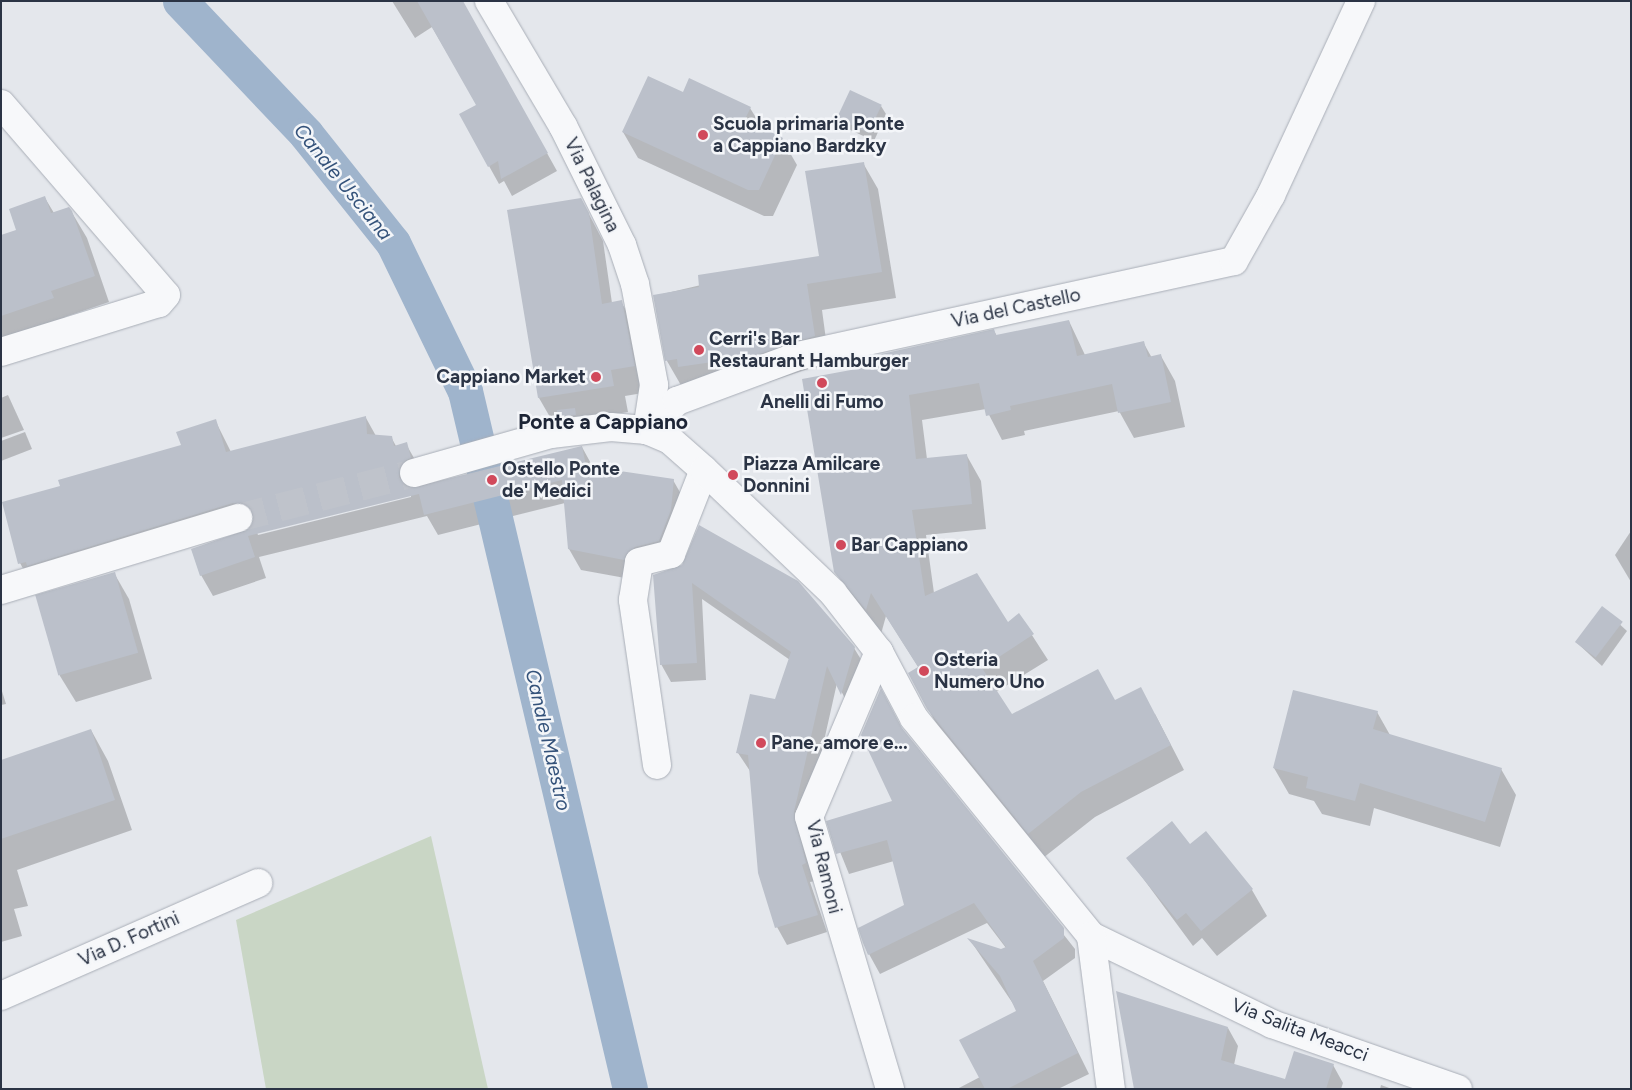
<!DOCTYPE html>
<style>
body{margin:0}
#map{position:relative;width:1632px;height:1090px;overflow:hidden;background:#e4e7ec;font-family:Figtree,sans-serif}
div>[style]{position:absolute}
[style*='--x']{left:calc(var(--x)*1px);top:calc(var(--y)*1px);width:calc(var(--w)*1px);rotate:calc(var(--a)*1deg)}
.green>*{inset:0;background:#c9d6c5}
.shadow>*{inset:0;background:#0003}
.canal>*{height:35px;margin:-17.5px;padding:0 17.5px;transform-origin:17.5px;border-radius:17.5px;background:#9fb4cc}
.building>*{inset:0;background:#bbc0ca;transform-origin:0 0}
.tertiary-tunnel>*{height:28px;margin-top:-14px;transform-origin:0;background:repeating-linear-gradient(90deg,#bfc3cb 0 28px,transparent 0 42px)}
.roads{filter:drop-shadow(0 0 1px #a9aeb7) drop-shadow(0 0 1px #a9aeb7)}
.minor>*{height:28px;margin:-14px;padding:0 14px;transform-origin:14px;border-radius:14px;background:#f7f8fa}
.tertiary>*{height:28px;margin:-14px;padding:0 14px;transform-origin:14px;border-radius:14px;background:#f7f8fa}
.dots>*{width:14px;height:14px;translate:-50% -50%;box-sizing:border-box;border:2px solid #f4f6f9;border-radius:50%}
span{translate:-50% -50%;white-space:nowrap;text-align:center;line-height:1.15;-webkit-text-stroke:5px #f4f6f9;paint-order:stroke}
.poi-label{font-size:19px;color:#2b3445;font-weight:700}
.left{translate:0 -50%;text-align:left}
.right{translate:-100% -50%;text-align:right}
.street-label{font-size:19px;color:#2b3445}
.water-label{font-size:20px;color:#34527a;font-style:italic}
.quarter-label{font-size:21px;color:#1d2536;font-weight:700}
.frame{position:absolute;inset:0;border:2px solid #2b3445;pointer-events:none}
</style>
<div id="map">
<div class="green">
<i style="clip-path:polygon(431px 836px,488px 1089px,266px 1089px,236px 920px)"></i>
</div>
<div class="shadow">
<i style="clip-path:polygon(392px 1px,462px 1px,557px 171px,512px 196px,504px 181px,499px 184px,489px 166px,478px 106px,432px 27px,415px 38px)"></i>
<i style="clip-path:polygon(683px 94px,750px 108px,763px 129px,782px 139px,797px 165px,773px 216px,764px 216px,638px 158px,623px 132px)"></i>
<i style="clip-path:polygon(881px 106px,886px 114px,874px 141px,844px 127px,839px 118px)"></i>
<i style="clip-path:polygon(863px 163px,878px 189px,896px 298px,822px 310px,829px 362px,769px 382px,695px 393px,682px 387px,667px 361px,654px 296px,820px 257px)"></i>
<i style="clip-path:polygon(45px 198px,54px 213px,71px 211px,87px 238px,109px 302px,65px 317px,68px 324px,1px 347px,1px 237px,18px 231px)"></i>
<i style="clip-path:polygon(581px 199px,603px 241px,612px 303px,621px 302px,637px 328px,649px 392px,625px 396px,628px 412px,554px 424px,539px 398px)"></i>
<i style="clip-path:polygon(1069px 321px,1085px 355px,1143px 342px,1152px 358px,1161px 356px,1175px 381px,1185px 427px,1134px 438px,1119px 411px,1024px 431px,1025px 435px,1002px 440px,986px 409px,922px 420px,927px 459px,967px 456px,981px 481px,986px 529px,926px 535px,934px 593px,1007px 624px,1019px 615px,1048px 660px,996px 692px,1012px 716px,1115px 702px,1155px 714px,1184px 770px,1095px 817px,1043px 858px,943px 735px,928px 709px,919px 668px,886px 616px,881px 634px,835px 572px,879px 366px,994px 331px,997px 336px)"></i>
<i style="clip-path:polygon(8px 395px,24px 430px,1px 438px,1px 398px)"></i>
<i style="clip-path:polygon(evenodd,366px 418px,376px 436px,391px 437px,396px 446px,406px 444px,418px 465px,413px 489px,582px 447px,594px 469px,673px 480px,685px 501px,683px 532px,636px 580px,581px 570px,569px 549px,565px 503px,438px 535px,427px 516px,259px 557px,266px 578px,213px 596px,201px 575px,253px 524px,32px 585px,20px 563px,61px 487px,182px 446px,215px 420px,231px 452px,366px 418px,411px 494px,411px 497px,258px 535px,257px 532px,411px 494px)"></i>
<i style="clip-path:polygon(25px 432px,32px 449px,1px 461px,1px 441px)"></i>
<i style="clip-path:polygon(1631px 531px,1631px 582px,1615px 555px)"></i>
<i style="clip-path:polygon(683px 566px,854px 648px,865px 666px,851px 710px,837px 683px,804px 830px,816px 881px,810px 882px,827px 932px,787px 945px,777px 927px,750px 771px,738px 753px,776px 701px,790px 660px,702px 599px,706px 680px,671px 682px,661px 664px)"></i>
<i style="clip-path:polygon(114px 573px,129px 599px,152px 679px,76px 702px,60px 676px,37px 597px)"></i>
<i style="clip-path:polygon(1602px 608px,1627px 631px,1602px 666px,1576px 642px)"></i>
<i style="clip-path:polygon(1px 688px,6px 704px,1px 705px)"></i>
<i style="clip-path:polygon(1377px 712px,1390px 735px,1501px 769px,1516px 795px,1500px 847px,1374px 808px,1370px 826px,1322px 814px,1314px 801px,1289px 794px,1274px 768px)"></i>
<i style="clip-path:polygon(91px 730px,108px 761px,132px 830px,17px 870px,28px 906px,14px 909px,22px 936px,1px 942px,1px 762px)"></i>
<i style="clip-path:polygon(903px 732px,1075px 949px,1075px 958px,1043px 981px,1089px 1074px,1058px 1089px,957px 1089px,980px 1077px,1018px 1011px,970px 940px,1001px 951px,1006px 948px,987px 923px,880px 974px,869px 954px,906px 906px,894px 861px,849px 874px,828px 822px,894px 802px)"></i>
<i style="clip-path:polygon(1190px 845px,1252px 890px,1267px 916px,1217px 956px,1202px 938px,1193px 946px,1128px 858px)"></i>
<i style="clip-path:polygon(1228px 1028px,1238px 1046px,1234px 1065px,1286px 1081px,1333px 1065px,1343px 1083px,1341px 1089px,1135px 1089px)"></i>
<i style="clip-path:polygon(1381px 1085px,1392px 1089px,1380px 1089px)"></i>
</div>
<div class="canal">
<i style="--x:180;--y:1;--w:183;--a:46.5"></i>
<i style="--x:306;--y:134;--w:139;--a:51.4"></i>
<i style="--x:393;--y:243;--w:165;--a:64.1"></i>
<i style="--x:465;--y:391;--w:717;--a:76.7"></i>
</div>
<div class="building">
<i style="clip-path:polygon(417px 1px,463px 1px,548px 153px,501px 179px,498px 161px,488px 167px,459px 114px,476px 105px)"></i>
<i style="clip-path:polygon(648px 76px,683px 92px,689px 78px,751px 107px,745px 119px,783px 138px,759px 190px,748px 190px,622px 132px)"></i>
<i style="left:850px;top:90px;width:35px;height:31px;rotate:25deg"></i>
<i style="clip-path:polygon(864px 162px,882px 272px,807px 284px,815px 336px,754px 356px,678px 367px,677px 359px,665px 361px,653px 295px,699px 287px,698px 275px,819px 256px,805px 171px)"></i>
<i style="clip-path:polygon(45px 196px,51px 213px,69px 207px,72px 211px,95px 276px,51px 291px,54px 298px,1px 316px,1px 235px,16px 230px,9px 209px)"></i>
<i style="clip-path:polygon(581px 198px,589px 213px,602px 304px,622px 300px,635px 366px,611px 370px,614px 386px,538px 398px,507px 210px)"></i>
<i style="clip-path:polygon(1069px 320px,1077px 356px,1144px 341px,1148px 357px,1161px 354px,1171px 402px,1118px 413px,1112px 384px,1010px 406px,1011px 410px,986px 416px,979px 383px,909px 395px,916px 459px,967px 454px,972px 504px,912px 510px,925px 596px,977px 573px,1008px 622px,1019px 613px,1034px 634px,982px 668px,1012px 714px,1098px 669px,1115px 700px,1141px 687px,1171px 745px,1081px 792px,1028px 834px,927px 709px,908px 673px,918px 667px,871px 593px,866px 610px,834px 572px,802px 379px,878px 365px,877px 355px,994px 329px,996px 335px)"></i>
<i style="clip-path:polygon(575px 408px,576px 415px,557px 418px,557px 410px)"></i>
<i style="clip-path:polygon(366px 416px,367px 434px,392px 436px,394px 446px,407px 442px,411px 458px,402px 463px,399px 477px,410px 488px,582px 446px,586px 466px,674px 479px,671px 510px,659px 541px,635px 547px,624px 560px,568px 549px,562px 480px,424px 515px,419px 494px,248px 536px,255px 557px,200px 576px,191px 549px,249px 529px,253px 521px,248px 506px,233px 503px,27px 566px,26px 562px,18px 564px,2px 502px,60px 486px,58px 480px,181px 445px,176px 432px,216px 419px,226px 452px)"></i>
<i style="clip-path:polygon(699px 525px,798px 581px,855px 647px,841px 695px,827px 666px,794px 812px,806px 863px,802px 865px,818px 915px,775px 928px,758px 873px,748px 755px,736px 753px,750px 694px,775px 699px,791px 652px,692px 583px,697px 663px,660px 665px,653px 575px,682px 565px)"></i>
<i style="left:115px;top:572px;width:84px;height:83px;rotate:74deg"></i>
<i style="left:1602px;top:606px;width:26px;height:45px;rotate:37deg"></i>
<i style="clip-path:polygon(881px 688px,902px 728px,1064px 928px,1064px 938px,1033px 961px,1078px 1053px,1007px 1089px,985px 1089px,959px 1040px,1016px 1011px,1000px 976px,967px 938px,1001px 949px,1006px 947px,974px 903px,868px 955px,863px 943px,858px 928px,904px 905px,887px 840px,836px 854px,826px 821px,892px 801px,861px 735px)"></i>
<i style="clip-path:polygon(1293px 690px,1378px 711px,1373px 729px,1502px 768px,1485px 822px,1360px 783px,1355px 801px,1306px 788px,1308px 777px,1273px 768px)"></i>
<i style="clip-path:polygon(91px 729px,115px 800px,1px 839px,1px 760px)"></i>
<i style="clip-path:polygon(1172px 821px,1190px 844px,1206px 831px,1253px 889px,1201px 931px,1186px 913px,1177px 920px,1126px 858px)"></i>
<i style="clip-path:polygon(1116px 991px,1228px 1027px,1221px 1060px,1285px 1079px,1294px 1051px,1334px 1064px,1326px 1089px,1134px 1089px)"></i>
</div>
<div class="tertiary-tunnel">
<i style="--x:238;--y:518;--w:182;--a:-14.3"></i>
</div>
<div class="roads">
<div class="minor">
<i style="--x:489;--y:1;--w:145;--a:59.4"></i>
<i style="--x:563;--y:126;--w:133;--a:63.6"></i>
<i style="--x:622;--y:245;--w:41;--a:71.6"></i>
<i style="--x:635;--y:284;--w:103;--a:79.3"></i>
<i style="--x:654;--y:385;--w:46;--a:98.8"></i>
<i style="--x:1;--y:104;--w:252;--a:49.2"></i>
<i style="--x:166;--y:295;--w:11;--a:131"></i>
<i style="--x:159;--y:303;--w:165;--a:162.8"></i>
<i style="--x:647;--y:430;--w:42;--a:-44"></i>
<i style="--x:677;--y:401;--w:129;--a:-20.4"></i>
<i style="--x:798;--y:356;--w:446;--a:-12.3"></i>
<i style="--x:1234;--y:261;--w:76;--a:-60.7"></i>
<i style="--x:1271;--y:195;--w:214;--a:-65.1"></i>
<i style="--x:879;--y:652;--w:179;--a:113"></i>
<i style="--x:809;--y:817;--w:284;--a:73.4"></i>
<i style="--x:657;--y:765;--w:167;--a:-98.3"></i>
<i style="--x:633;--y:600;--w:38;--a:-81"></i>
<i style="--x:639;--y:562;--w:33;--a:-14"></i>
<i style="--x:671;--y:554;--w:90;--a:-68.6"></i>
<i style="--x:1091;--y:936;--w:201;--a:25.9"></i>
<i style="--x:1272;--y:1024;--w:197;--a:19.3"></i>
<i style="--x:1;--y:996;--w:281;--a:-23.7"></i>
</div>
<div class="tertiary">
<i style="--x:414;--y:473;--w:142;--a:-15.9"></i>
<i style="--x:551;--y:434;--w:60;--a:-6.7"></i>
<i style="--x:611;--y:427;--w:36;--a:5"></i>
<i style="--x:647;--y:430;--w:25;--a:23"></i>
<i style="--x:670;--y:440;--w:45;--a:41.4"></i>
<i style="--x:704;--y:470;--w:178;--a:43.6"></i>
<i style="--x:833;--y:593;--w:75;--a:52.1"></i>
<i style="--x:879;--y:652;--w:75;--a:62.1"></i>
<i style="--x:914;--y:718;--w:281;--a:50.9"></i>
<i style="--x:1091;--y:936;--w:154;--a:82.6"></i>
<i style="--x:1;--y:590;--w:248;--a:-16.9"></i>
</div>
</div>
<div class="dots">
<i style="left:703px;top:135px;background:#d1495b"></i>
<i style="left:699px;top:350px;background:#d1495b"></i>
<i style="left:596px;top:377px;background:#d1495b"></i>
<i style="left:822px;top:383px;background:#d1495b"></i>
<i style="left:733px;top:475px;background:#d1495b"></i>
<i style="left:492px;top:480px;background:#d1495b"></i>
<i style="left:841px;top:545px;background:#d1495b"></i>
<i style="left:924px;top:671px;background:#d1495b"></i>
<i style="left:761px;top:743px;background:#d1495b"></i>
</div>
<div class="poi-label">
<span class="left" style="left:713px;top:135px">Scuola primaria Ponte<br>a Cappiano Bardzky</span>
<span class="left" style="left:709px;top:350px">Cerri's Bar<br>Restaurant Hamburger</span>
<span class="right" style="left:586px;top:377px">Cappiano Market</span>
<span style="left:822px;top:402px">Anelli di Fumo</span>
<span class="left" style="left:743px;top:475px">Piazza Amilcare<br>Donnini</span>
<span class="left" style="left:502px;top:480px">Ostello Ponte<br>de' Medici</span>
<span class="left" style="left:851px;top:545px">Bar Cappiano</span>
<span class="left" style="left:934px;top:671px">Osteria<br>Numero Uno</span>
<span class="left" style="left:771px;top:743px">Pane, amore e...</span>
</div>
<div class="street-label">
<span style="left:592px;top:185px;rotate:64deg">Via Palagina</span>
<span style="left:1016px;top:308px;rotate:-12deg">Via del Castello</span>
<span style="left:824px;top:867px;rotate:76deg">Via Ramoni</span>
<span style="left:129px;top:939px;rotate:-24deg">Via D. Fortini</span>
<span style="left:1300px;top:1030px;rotate:21deg">Via Salita Meacci</span>
</div>
<div class="water-label">
<span style="left:343px;top:182px;rotate:51deg">Canale Usciana</span>
<span style="left:548px;top:740px;rotate:77deg">Canale Maestro</span>
</div>
<div class="quarter-label">
<span style="left:603px;top:422px">Ponte a Cappiano</span>
</div>
<div class="frame"></div>
</div>
